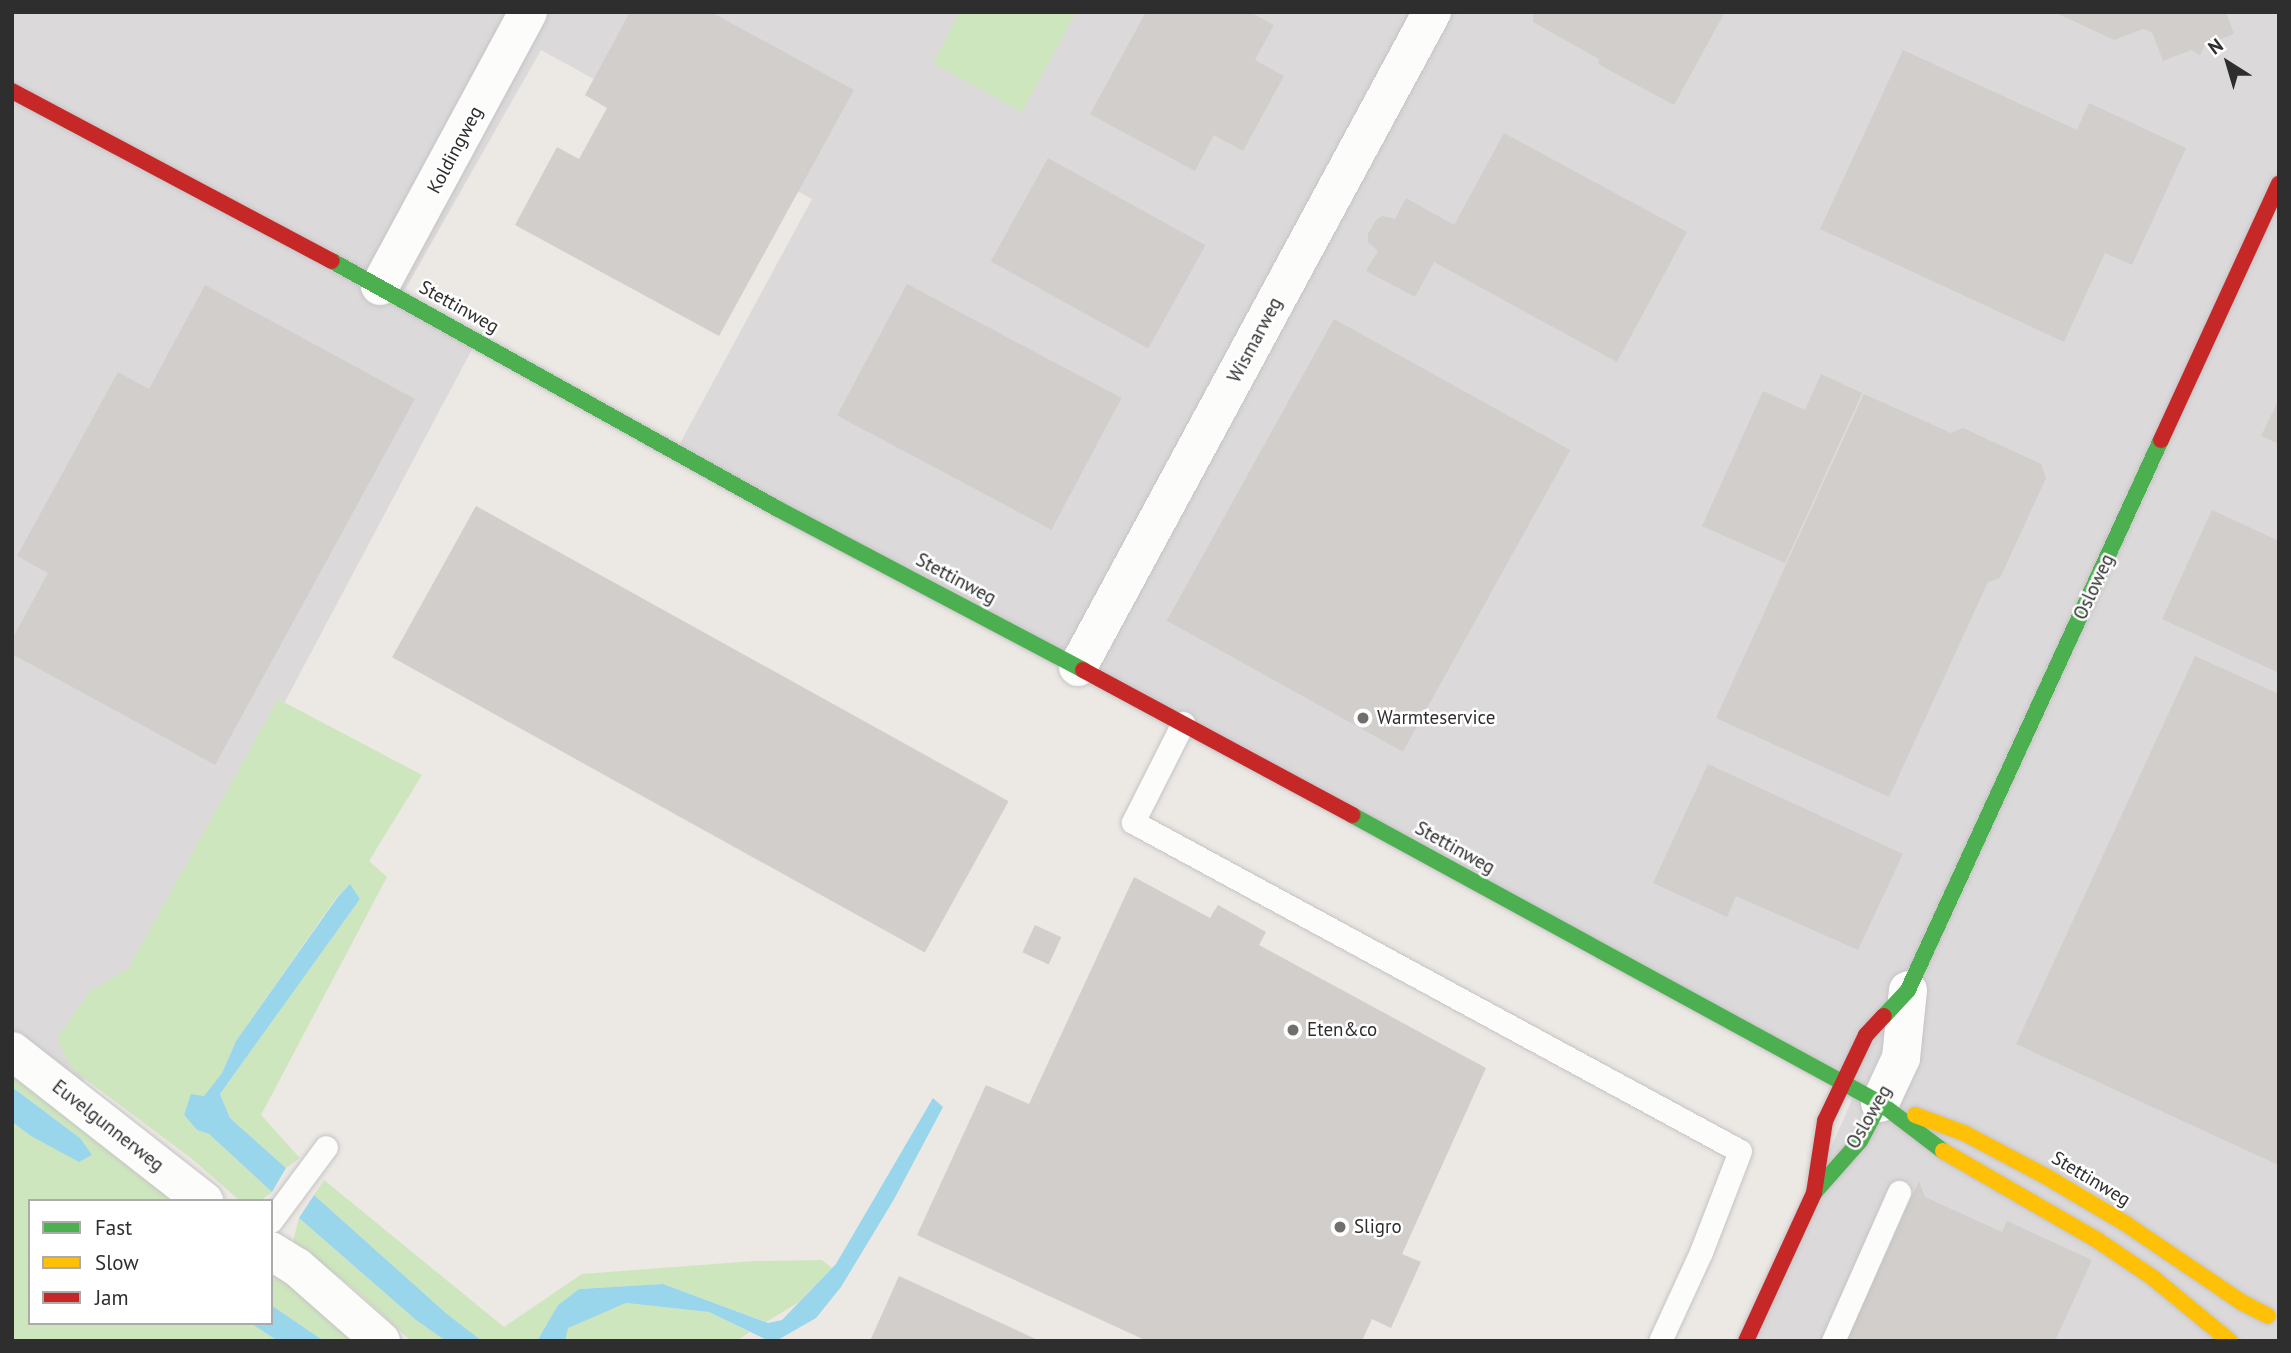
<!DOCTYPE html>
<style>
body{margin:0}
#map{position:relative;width:2291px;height:1353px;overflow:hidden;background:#ece8e4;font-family:"PT Sans",sans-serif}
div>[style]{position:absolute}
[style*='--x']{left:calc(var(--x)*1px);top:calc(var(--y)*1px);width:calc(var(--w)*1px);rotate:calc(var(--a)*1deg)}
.industrial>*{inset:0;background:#dcd9db}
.green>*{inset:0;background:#cee6be}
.water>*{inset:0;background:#99d6ec}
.building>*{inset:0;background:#d1cecb;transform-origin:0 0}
.roads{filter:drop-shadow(0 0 2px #c5c4c5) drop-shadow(0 0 2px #c5c4c5)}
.lane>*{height:23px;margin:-11.5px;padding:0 11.5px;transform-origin:11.5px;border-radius:11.5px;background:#fcfcfb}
.street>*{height:38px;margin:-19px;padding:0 19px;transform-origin:19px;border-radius:19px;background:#fcfcfb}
.fast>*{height:16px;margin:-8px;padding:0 8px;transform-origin:8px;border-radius:8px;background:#4caf50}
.slow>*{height:16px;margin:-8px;padding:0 8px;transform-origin:8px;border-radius:8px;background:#ffc107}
.jam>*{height:16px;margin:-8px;padding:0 8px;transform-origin:8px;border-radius:8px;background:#c62828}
.dots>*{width:19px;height:19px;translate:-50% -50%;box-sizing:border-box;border:4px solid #fff;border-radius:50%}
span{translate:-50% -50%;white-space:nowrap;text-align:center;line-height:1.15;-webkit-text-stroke:5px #fff;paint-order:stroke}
.street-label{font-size:19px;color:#2e2e2e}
.poi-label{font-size:19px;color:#2e2e2e}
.left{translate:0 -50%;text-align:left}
.frame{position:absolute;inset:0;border:14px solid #2e2e2e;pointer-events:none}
.legend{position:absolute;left:28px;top:1199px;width:245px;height:126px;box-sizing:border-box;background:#fff;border:2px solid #ababab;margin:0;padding:9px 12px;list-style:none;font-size:21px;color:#2e2e2e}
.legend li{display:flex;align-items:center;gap:14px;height:35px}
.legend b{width:35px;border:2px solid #ababab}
.north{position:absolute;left:2193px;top:28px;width:70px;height:70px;-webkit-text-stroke:5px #fff;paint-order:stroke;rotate:323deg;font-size:19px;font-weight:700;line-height:28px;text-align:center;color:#2e2e2e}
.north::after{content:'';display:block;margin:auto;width:24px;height:32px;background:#2e2e2e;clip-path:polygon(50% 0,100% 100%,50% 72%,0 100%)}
</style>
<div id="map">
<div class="industrial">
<i style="clip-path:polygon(12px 12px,2279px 12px,2279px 1341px,1748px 1341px,1856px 1090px,678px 447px,812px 199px,541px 50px,399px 300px,477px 340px,74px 1099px,12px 1059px)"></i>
</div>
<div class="green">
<i style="clip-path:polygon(960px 12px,1076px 12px,1022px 112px,933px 63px)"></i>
<i style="clip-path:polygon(278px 699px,422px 775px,369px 861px,387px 877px,261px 1115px,300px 1158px,286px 1168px,230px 1118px,220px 1094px,360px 899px,350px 885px,336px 898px,236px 1041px,222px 1073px,204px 1096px,191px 1095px,184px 1115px,197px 1130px,209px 1134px,272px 1192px,260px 1201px,240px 1201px,192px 1159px,72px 1069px,57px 1038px,90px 991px,128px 969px)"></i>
<i style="clip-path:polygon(12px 1076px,180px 1201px,30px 1201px,30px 1323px,250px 1323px,278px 1341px,16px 1341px,12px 1338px,12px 1122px,31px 1136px,80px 1138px,12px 1087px)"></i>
<i style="clip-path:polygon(324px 1180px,504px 1327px,582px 1274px,754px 1261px,822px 1260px,832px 1268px,799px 1302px,766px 1322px,663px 1284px,579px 1289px,558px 1305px,537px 1341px,482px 1341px,447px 1314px,314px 1195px)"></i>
<i style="clip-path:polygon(299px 1218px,416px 1320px,446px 1341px,411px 1341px,357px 1291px,293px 1242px)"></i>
<i style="clip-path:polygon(271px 1271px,330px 1317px,356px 1341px,324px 1341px,271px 1305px)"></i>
<i style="clip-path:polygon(626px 1303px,709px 1312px,750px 1332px,736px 1341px,565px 1341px,567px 1328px)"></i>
</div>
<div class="water">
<i style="clip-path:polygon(350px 884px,360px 899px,220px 1094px,230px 1118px,286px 1168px,272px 1192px,209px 1134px,197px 1130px,184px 1115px,191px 1094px,204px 1096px,222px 1073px,236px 1041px,337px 898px)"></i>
<i style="clip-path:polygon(12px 1087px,80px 1138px,92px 1155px,79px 1162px,31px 1136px,12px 1122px)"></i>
<i style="clip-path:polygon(933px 1098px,943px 1107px,893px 1201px,841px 1287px,816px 1318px,776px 1341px,769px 1341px,709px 1312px,626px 1303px,568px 1328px,565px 1341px,537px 1341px,558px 1305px,579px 1289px,663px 1284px,768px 1323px,782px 1320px,836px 1264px)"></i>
<i style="clip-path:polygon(314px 1195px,447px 1314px,482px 1341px,446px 1341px,416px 1320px,299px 1218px)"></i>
<i style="clip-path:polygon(271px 1305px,324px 1341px,278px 1341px,250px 1323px,271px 1323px)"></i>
</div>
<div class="building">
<i style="clip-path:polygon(630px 12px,711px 12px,854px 90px,719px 336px,515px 225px,557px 147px,579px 159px,607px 108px,585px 95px)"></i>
<i style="clip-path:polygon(1146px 12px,1250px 12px,1274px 25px,1255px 60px,1284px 76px,1243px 151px,1214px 135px,1195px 171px,1090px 114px)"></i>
<i style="clip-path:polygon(1533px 12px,1725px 12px,1674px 105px,1598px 64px,1599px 59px,1533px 22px)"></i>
<i style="clip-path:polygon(2054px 12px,2226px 12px,2234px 34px,2205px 45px,2200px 55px,2191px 50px,2163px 61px,2152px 32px,2143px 29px,2114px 40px)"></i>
<i style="clip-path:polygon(1903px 50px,2077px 130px,2089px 103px,2186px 148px,2132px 265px,2105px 253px,2064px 342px,1820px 229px)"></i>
<i style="clip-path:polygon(1504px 133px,1687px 232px,1617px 362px,1434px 262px,1415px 297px,1366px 271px,1378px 251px,1368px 242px,1368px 234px,1376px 220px,1382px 216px,1395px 219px,1406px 198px,1454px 225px)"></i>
<i style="left:1048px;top:158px;width:180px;height:118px;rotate:29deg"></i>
<i style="left:907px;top:284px;width:243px;height:149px;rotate:28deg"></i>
<i style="clip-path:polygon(205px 285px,415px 399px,215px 765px,12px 654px,12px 639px,48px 573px,17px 556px,118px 372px,149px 389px)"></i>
<i style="left:1334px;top:319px;width:270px;height:345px;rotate:29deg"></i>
<i style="clip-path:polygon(1821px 374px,1862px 393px,1785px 563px,1702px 526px,1763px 391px,1805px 410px)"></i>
<i style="clip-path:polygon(1864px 394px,1951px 433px,1963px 428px,2041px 464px,2046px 478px,2000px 578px,1988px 582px,1889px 797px,1716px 718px)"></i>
<i style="clip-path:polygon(2279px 399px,2279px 444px,2261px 436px)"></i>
<i style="left:476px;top:506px;width:609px;height:173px;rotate:29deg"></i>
<i style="clip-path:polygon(2212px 510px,2279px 541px,2279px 673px,2162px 619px)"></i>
<i style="clip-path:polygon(2195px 656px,2279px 694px,2279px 1158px,2276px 1164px,2016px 1044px)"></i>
<i style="clip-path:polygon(1708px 764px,1903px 854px,1858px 950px,1736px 896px,1727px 917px,1653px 883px)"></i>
<i style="clip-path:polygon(1134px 877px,1210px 918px,1218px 905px,1266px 932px,1259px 945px,1486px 1068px,1402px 1254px,1421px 1262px,1391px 1328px,1372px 1319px,1362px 1341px,1147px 1341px,917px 1235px,986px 1085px,1029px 1104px)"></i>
<i style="left:1035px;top:925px;width:29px;height:30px;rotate:25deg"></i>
<i style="clip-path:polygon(1919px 1181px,1925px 1197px,2002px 1232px,2007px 1221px,2092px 1260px,2055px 1341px,1845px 1341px)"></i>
<i style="clip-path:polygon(899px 1276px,1040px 1341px,870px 1341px)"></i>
</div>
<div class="roads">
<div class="lane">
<i style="--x:1183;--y:723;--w:111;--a:116.8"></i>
<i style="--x:1133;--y:822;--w:690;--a:28.46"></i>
<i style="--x:1740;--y:1151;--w:108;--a:111.1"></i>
<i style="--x:1701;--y:1252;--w:98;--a:114.7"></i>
<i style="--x:271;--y:1221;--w:92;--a:-53.4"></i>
<i style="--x:1833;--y:1341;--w:163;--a:-66.1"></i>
</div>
<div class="street">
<i style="--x:380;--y:286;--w:311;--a:-61.6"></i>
<i style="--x:1078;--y:667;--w:745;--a:-61.61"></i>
<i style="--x:12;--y:1051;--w:244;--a:38"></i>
<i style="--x:1880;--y:1103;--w:50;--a:-65"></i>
<i style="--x:1901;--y:1058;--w:68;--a:-84.1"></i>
<i style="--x:271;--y:1251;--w:31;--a:32"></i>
<i style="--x:297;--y:1267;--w:112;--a:41.4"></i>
</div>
<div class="fast">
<i style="--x:332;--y:261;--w:510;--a:29.08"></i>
<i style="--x:778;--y:509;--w:345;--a:27.8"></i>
<i style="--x:1352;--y:815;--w:601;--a:28.61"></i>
<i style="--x:1880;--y:1103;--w:79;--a:37.3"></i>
<i style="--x:1884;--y:1016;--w:35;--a:-47"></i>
<i style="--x:1908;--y:990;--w:605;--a:-65.3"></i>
<i style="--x:1814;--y:1193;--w:69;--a:-48.5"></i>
<i style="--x:1860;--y:1141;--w:43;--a:-62.2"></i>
</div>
<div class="slow">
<i style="--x:1915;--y:1115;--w:52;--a:20.2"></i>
<i style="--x:1964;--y:1133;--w:94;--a:27.9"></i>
<i style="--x:2047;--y:1177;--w:92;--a:30.7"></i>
<i style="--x:2126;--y:1224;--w:139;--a:34.1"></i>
<i style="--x:2241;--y:1302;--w:30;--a:27"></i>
<i style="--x:1943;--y:1151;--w:178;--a:30"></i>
<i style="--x:2097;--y:1240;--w:66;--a:33.9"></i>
<i style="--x:2152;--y:1277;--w:101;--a:39.4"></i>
</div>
<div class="jam">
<i style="--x:12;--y:91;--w:362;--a:28"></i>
<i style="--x:2161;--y:440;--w:282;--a:-65.3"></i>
<i style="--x:1083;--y:670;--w:306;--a:28.3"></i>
<i style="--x:1746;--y:1341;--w:163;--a:-65.3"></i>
<i style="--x:1814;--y:1193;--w:73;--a:-81.3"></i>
<i style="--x:1825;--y:1121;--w:95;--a:-64.5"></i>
<i style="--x:1866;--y:1035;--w:26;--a:-47"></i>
</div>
</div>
<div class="dots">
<i style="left:1363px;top:718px;background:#706f6e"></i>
<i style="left:1293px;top:1030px;background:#706f6e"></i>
<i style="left:1340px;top:1227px;background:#706f6e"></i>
</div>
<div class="street-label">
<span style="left:455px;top:150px;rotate:-62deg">Koldingweg</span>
<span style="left:459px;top:307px;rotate:29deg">Stettinweg</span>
<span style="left:1255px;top:340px;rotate:-62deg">Wismarweg</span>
<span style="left:956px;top:579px;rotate:28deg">Stettinweg</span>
<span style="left:2094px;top:587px;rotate:-65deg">Osloweg</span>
<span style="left:1455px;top:848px;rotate:29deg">Stettinweg</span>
<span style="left:1869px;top:1117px;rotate:-60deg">Osloweg</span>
<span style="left:108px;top:1126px;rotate:38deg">Euvelgunnerweg</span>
<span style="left:2091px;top:1179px;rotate:31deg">Stettinweg</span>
</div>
<div class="poi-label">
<span class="left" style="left:1377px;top:718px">Warmteservice</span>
<span class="left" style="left:1307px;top:1030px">Eten&amp;co</span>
<span class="left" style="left:1354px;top:1227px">Sligro</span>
</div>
<div class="frame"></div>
<ul class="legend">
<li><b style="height:9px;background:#4caf50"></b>Fast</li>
<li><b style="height:9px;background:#ffc107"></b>Slow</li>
<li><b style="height:9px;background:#c62828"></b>Jam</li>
</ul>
<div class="north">N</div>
</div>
